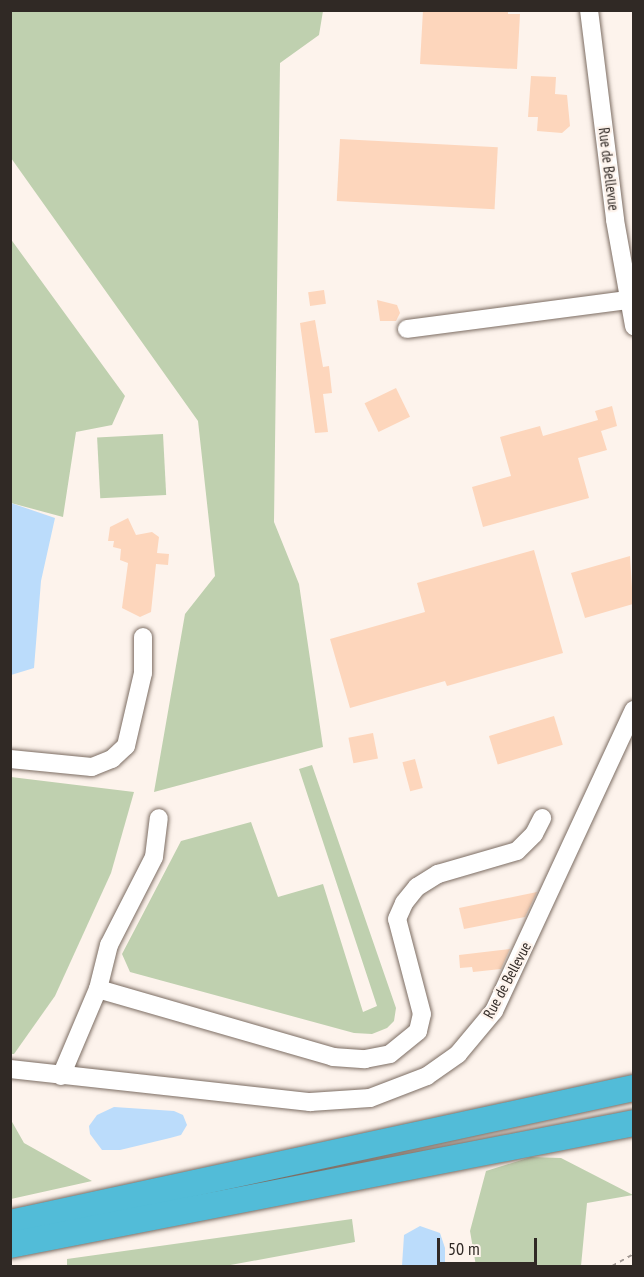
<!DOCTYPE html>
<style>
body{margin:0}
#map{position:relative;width:644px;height:1277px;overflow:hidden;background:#fdf3ec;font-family:"PT Sans Narrow",sans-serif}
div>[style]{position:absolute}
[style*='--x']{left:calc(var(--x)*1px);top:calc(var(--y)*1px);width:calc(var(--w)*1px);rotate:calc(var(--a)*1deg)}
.green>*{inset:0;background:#bfd0af;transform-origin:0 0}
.water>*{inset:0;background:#bbdcfb}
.building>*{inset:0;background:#fdd6bc;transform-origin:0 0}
.path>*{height:2px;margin-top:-1px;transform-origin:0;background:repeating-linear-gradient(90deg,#a19893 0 4.5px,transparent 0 9px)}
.roads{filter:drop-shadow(0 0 2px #7c6d63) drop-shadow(0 0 2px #7c6d63)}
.minor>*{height:18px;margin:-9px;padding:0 9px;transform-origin:9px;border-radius:9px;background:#fff}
.highway>*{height:26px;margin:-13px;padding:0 13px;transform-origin:13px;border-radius:13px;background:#52bcd8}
span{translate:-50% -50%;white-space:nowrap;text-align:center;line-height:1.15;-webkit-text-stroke:4.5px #fdf3ec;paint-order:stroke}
.street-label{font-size:15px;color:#302925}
.frame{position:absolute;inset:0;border:12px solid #302925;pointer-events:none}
.scale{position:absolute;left:437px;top:1238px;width:100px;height:27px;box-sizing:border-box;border:3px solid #302925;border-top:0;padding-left:8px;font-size:18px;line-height:21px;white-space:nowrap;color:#302925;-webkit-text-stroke:4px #fdf3ec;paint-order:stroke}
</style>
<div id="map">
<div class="green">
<i style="clip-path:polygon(10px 11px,323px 11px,319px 35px,280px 63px,274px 522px,299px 584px,323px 747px,154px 792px,185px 614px,215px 576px,198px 421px,11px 158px)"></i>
<i style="clip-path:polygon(10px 238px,125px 396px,112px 425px,76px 432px,63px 517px,11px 503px)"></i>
<i style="left:163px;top:434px;width:61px;height:66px;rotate:87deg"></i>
<i style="clip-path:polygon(312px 765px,396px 1008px,394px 1021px,387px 1028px,372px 1034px,354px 1033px,130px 972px,122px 954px,181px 841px,251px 822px,278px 897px,323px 884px,363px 1012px,377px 1006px,299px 769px)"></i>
<i style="clip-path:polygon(11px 777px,134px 792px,111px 873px,55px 996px,14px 1054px,11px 1054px)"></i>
<i style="clip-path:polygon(11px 1120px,24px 1143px,92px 1181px,11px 1199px)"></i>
<i style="clip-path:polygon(531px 1157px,561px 1158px,633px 1195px,587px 1203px,581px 1266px,476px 1266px,470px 1231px,486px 1171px)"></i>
<i style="clip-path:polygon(352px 1219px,355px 1242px,225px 1266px,67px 1266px,67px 1259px)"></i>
</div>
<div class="water">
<i style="clip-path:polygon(11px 503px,55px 518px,41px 581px,34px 668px,11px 675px)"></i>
<i style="clip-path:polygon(114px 1107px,174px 1111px,183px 1115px,187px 1125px,181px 1135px,170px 1138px,120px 1150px,102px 1150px,90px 1134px,89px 1126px,97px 1115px)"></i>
<i style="clip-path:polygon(420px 1226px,440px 1233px,445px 1248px,445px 1266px,402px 1266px,404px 1235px)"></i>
</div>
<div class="building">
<i style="clip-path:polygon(423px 10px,508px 10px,508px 14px,520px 14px,517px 69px,420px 64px)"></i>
<i style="clip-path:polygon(531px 76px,556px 77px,555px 94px,567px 95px,570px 126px,562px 133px,537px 131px,538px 117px,528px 117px)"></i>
<i style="left:340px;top:139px;width:158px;height:62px;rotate:3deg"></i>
<i style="left:324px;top:290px;width:14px;height:16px;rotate:82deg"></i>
<i style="clip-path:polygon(377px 300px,397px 305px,400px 313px,396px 321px,380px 321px)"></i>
<i style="clip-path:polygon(315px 320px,323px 367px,329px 366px,332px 393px,323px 394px,328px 432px,315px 433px,300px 323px)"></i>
<i style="left:396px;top:388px;width:32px;height:35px;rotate:64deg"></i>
<i style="clip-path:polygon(612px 406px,617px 426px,601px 431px,607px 450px,578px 458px,589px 498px,483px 527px,472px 487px,511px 476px,500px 437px,540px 426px,543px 436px,598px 420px,595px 411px)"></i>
<i style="clip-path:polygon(128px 518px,136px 535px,152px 532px,159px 537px,157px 553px,169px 554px,168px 565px,156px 564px,151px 612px,140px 617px,122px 608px,128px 563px,120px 560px,121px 549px,113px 547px,114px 541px,108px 541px,110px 527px)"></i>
<i style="clip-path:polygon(534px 550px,563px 653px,447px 686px,445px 681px,350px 708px,330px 639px,425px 612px,417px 583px)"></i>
<i style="clip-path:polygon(630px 556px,633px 604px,585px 618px,571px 573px)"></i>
<i style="left:554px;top:716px;width:30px;height:68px;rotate:73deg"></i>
<i style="left:373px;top:733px;width:26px;height:25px;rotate:79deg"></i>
<i style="left:415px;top:759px;width:30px;height:13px;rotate:75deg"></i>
<i style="clip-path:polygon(537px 892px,525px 917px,464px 929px,459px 908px)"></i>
<i style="clip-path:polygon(510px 949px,501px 969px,473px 972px,472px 967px,460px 968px,459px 955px)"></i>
</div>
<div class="path">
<i style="--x:612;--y:1266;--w:25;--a:-29"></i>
</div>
<div class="roads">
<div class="minor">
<i style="--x:589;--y:10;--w:212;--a:82.9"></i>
<i style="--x:615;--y:220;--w:108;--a:79.8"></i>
<i style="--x:407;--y:329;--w:223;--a:-7.5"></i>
<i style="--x:10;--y:759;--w:82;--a:5.6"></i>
<i style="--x:92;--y:767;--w:22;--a:-22"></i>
<i style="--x:112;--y:759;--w:19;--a:-43"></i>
<i style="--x:126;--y:746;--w:75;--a:-76.9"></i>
<i style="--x:143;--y:673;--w:36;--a:-90"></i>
<i style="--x:98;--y:989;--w:245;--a:16.1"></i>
<i style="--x:333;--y:1057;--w:32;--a:4"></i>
<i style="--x:365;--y:1059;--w:25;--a:-11"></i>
<i style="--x:390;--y:1054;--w:36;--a:-39"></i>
<i style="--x:418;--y:1031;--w:17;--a:-77"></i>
<i style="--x:422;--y:1014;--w:98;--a:-104.7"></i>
<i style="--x:397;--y:919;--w:17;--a:-66"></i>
<i style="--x:404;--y:903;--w:21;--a:-51"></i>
<i style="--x:417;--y:887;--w:25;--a:-32"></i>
<i style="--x:438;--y:874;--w:82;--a:-16.2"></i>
<i style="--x:517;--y:851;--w:24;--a:-45"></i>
<i style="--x:534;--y:834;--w:18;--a:-63"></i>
<i style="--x:10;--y:1069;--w:302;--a:6.3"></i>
<i style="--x:310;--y:1102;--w:60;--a:-3.8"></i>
<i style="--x:370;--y:1098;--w:61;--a:-21.1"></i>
<i style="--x:427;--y:1076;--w:38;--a:-35"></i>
<i style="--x:458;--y:1054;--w:56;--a:-50.1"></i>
<i style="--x:494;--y:1011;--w:332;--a:-65.1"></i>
<i style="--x:61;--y:1076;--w:95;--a:-67"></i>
<i style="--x:98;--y:989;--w:45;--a:-76"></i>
<i style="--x:109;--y:945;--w:99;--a:-62.9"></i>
<i style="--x:154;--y:857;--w:39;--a:-83"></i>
</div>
<div class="highway">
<i style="--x:10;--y:1223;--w:638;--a:-12.21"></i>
<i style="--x:10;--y:1245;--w:636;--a:-11.06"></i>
</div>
</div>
<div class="street-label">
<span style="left:609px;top:169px;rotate:83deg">Rue de Bellevue</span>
<span style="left:507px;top:980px;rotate:-62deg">Rue de Bellevue</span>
</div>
<div class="frame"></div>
<div class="scale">50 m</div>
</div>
